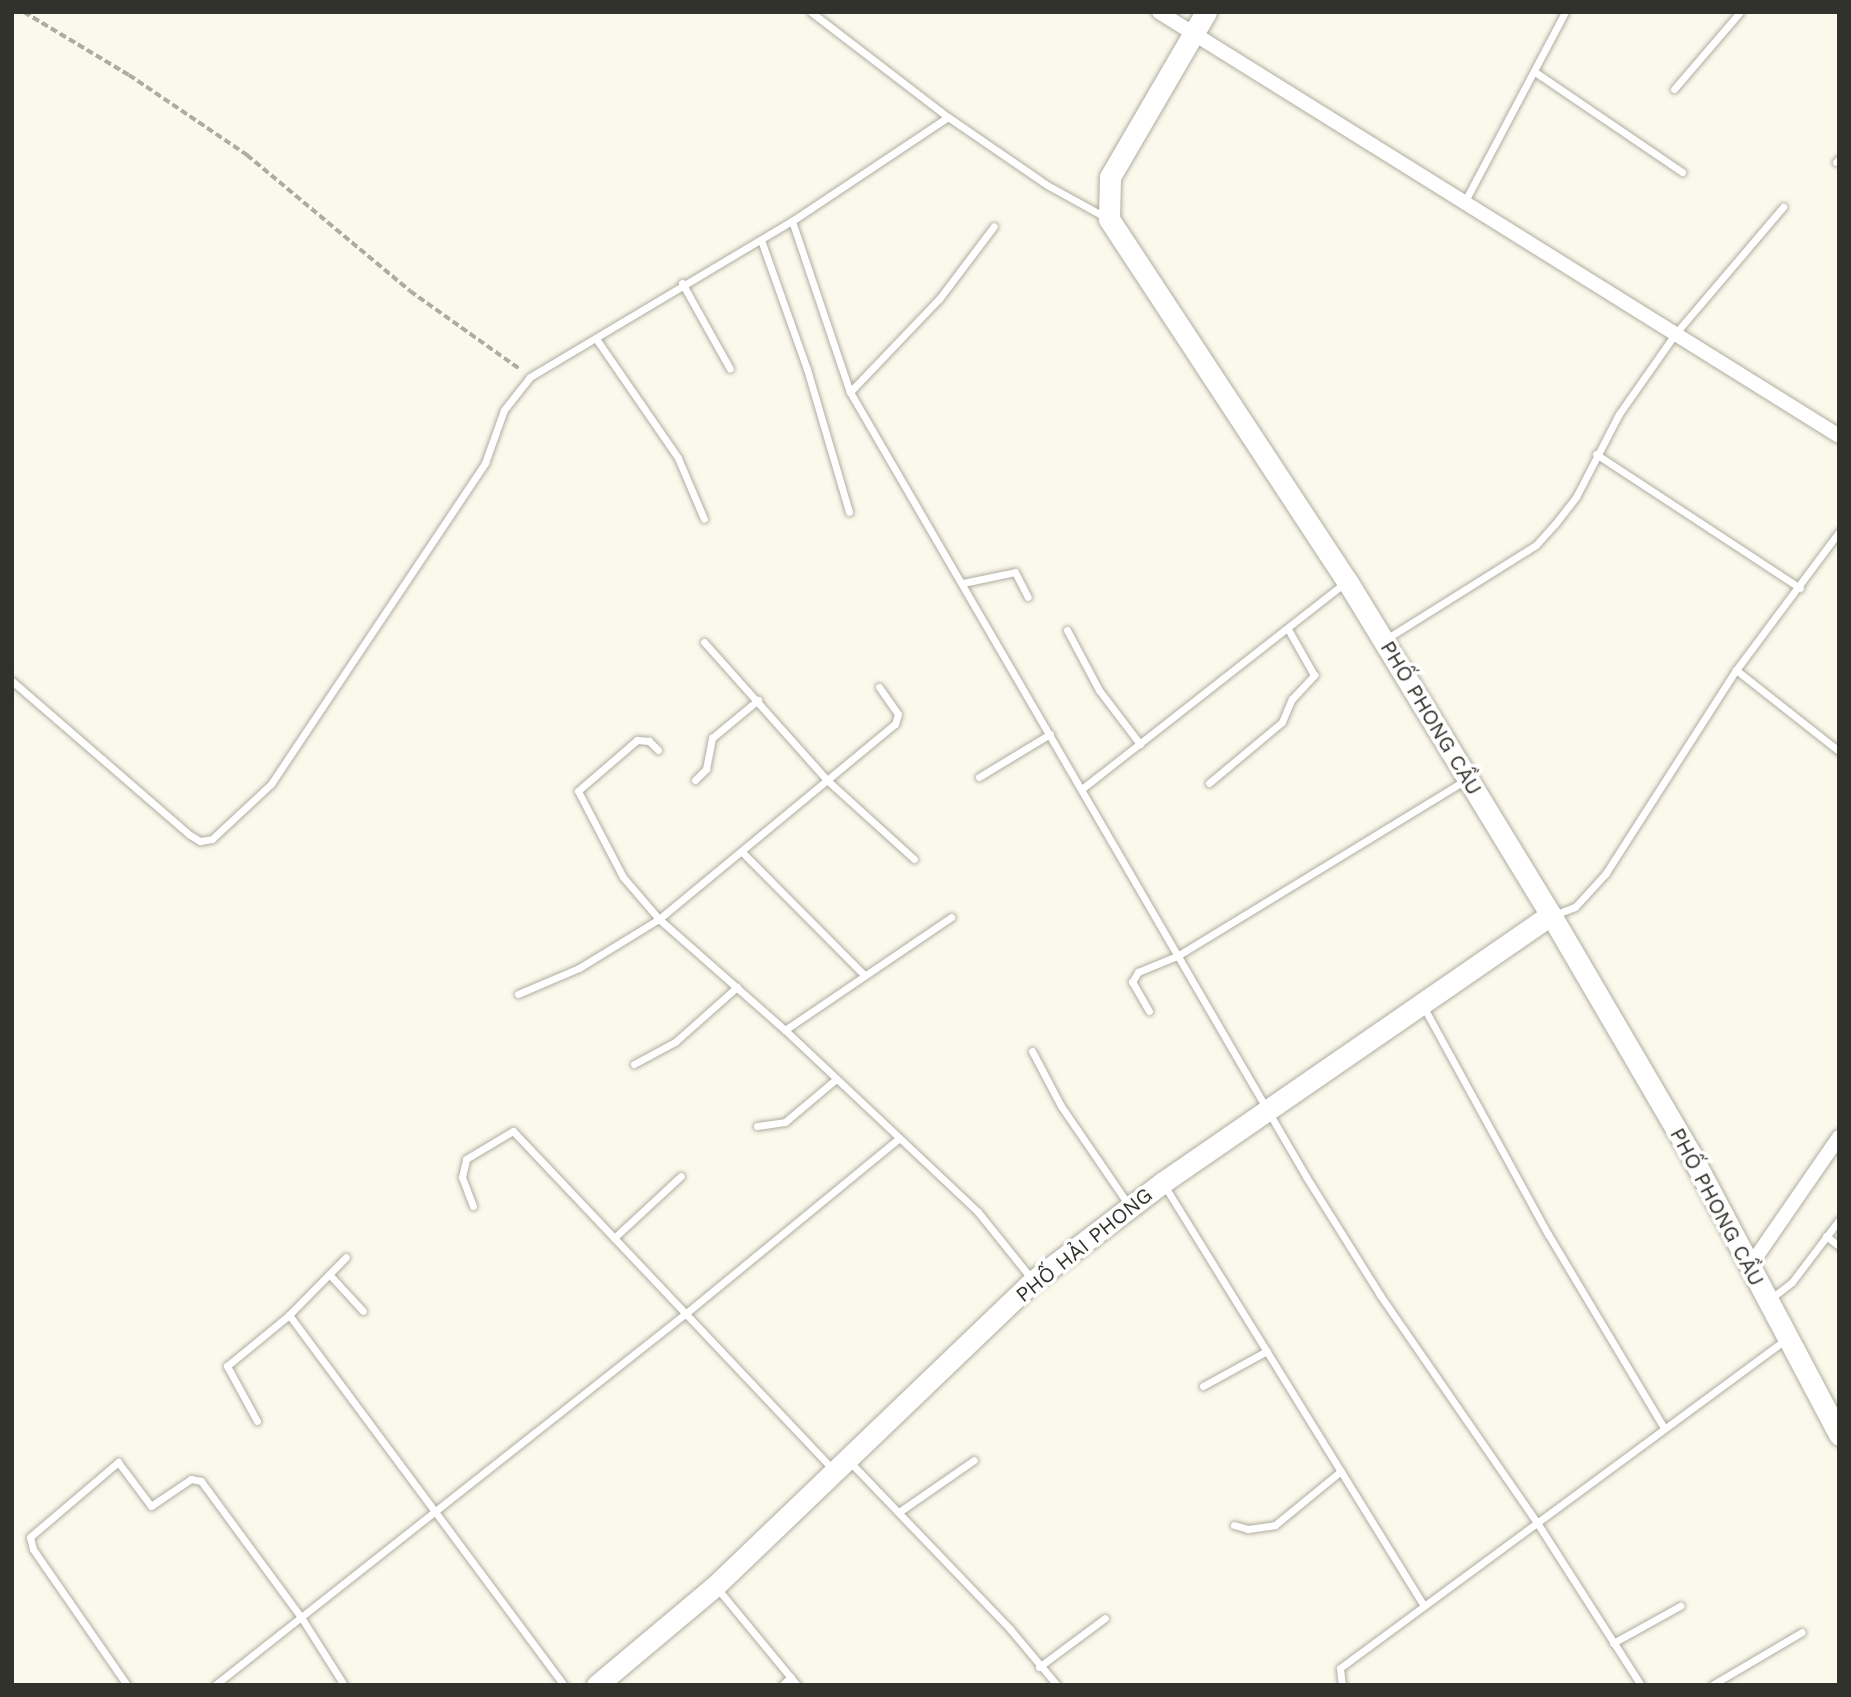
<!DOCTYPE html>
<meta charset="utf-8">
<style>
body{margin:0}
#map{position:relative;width:1851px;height:1697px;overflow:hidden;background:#fbf9ec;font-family:"Work Sans",sans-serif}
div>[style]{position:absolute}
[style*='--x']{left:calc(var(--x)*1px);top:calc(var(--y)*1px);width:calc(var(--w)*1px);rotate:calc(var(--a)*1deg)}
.path>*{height:3.5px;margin-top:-1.75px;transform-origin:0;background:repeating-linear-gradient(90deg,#aeaca2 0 7px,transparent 0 10.5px)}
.roads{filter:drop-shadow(0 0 2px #afada0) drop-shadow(0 0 2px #afada0)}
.lane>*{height:7px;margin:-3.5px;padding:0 3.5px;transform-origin:3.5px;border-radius:3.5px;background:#fff}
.street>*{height:14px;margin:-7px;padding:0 7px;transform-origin:7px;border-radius:7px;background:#fff}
.secondary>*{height:21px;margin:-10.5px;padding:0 10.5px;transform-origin:10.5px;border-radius:10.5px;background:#fff}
span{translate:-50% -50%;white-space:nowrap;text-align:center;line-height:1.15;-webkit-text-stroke:7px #fff;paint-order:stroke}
.street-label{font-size:21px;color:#32322d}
.frame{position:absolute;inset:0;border:14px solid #32322d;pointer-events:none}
</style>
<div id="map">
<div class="path">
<i style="--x:24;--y:12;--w:122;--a:31"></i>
<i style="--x:129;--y:75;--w:143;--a:34.1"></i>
<i style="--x:247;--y:155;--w:212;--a:39.8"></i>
<i style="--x:410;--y:291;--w:136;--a:35.4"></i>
</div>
<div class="roads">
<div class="lane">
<i style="--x:811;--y:12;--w:173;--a:37.5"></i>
<i style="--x:1535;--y:72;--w:178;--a:34.2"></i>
<i style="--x:1674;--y:89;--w:101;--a:-49.4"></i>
<i style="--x:1836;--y:162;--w:4;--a:-45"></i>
<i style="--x:1465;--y:201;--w:214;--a:-62.1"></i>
<i style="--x:792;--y:221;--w:181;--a:71.3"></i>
<i style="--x:850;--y:392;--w:909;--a:59.83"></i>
<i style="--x:1307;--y:1178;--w:138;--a:58"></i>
<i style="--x:1380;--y:1295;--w:275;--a:55.4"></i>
<i style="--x:1536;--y:1521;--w:195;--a:57.4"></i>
<i style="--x:761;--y:240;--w:137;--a:70.4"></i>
<i style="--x:807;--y:369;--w:149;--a:73.6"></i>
<i style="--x:682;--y:283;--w:98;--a:60.8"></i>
<i style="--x:597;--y:340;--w:143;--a:55.5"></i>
<i style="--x:678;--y:458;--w:66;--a:66.9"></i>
<i style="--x:850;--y:392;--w:129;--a:-46.3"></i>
<i style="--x:939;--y:299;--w:91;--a:-53"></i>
<i style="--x:1596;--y:454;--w:244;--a:33.3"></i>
<i style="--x:963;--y:583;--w:53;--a:-11.9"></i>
<i style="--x:1015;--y:572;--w:28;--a:63"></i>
<i style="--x:1067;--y:630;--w:68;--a:61.9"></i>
<i style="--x:1099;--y:690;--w:68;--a:52.8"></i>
<i style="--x:1386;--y:639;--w:177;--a:-32.1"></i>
<i style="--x:1536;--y:545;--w:28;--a:-48"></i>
<i style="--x:1555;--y:524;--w:34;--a:-52"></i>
<i style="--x:1576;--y:497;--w:93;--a:-62.6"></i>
<i style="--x:1619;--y:414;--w:98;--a:-55"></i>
<i style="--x:1675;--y:334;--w:167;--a:-49.6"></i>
<i style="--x:704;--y:642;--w:186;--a:48.3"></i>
<i style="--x:828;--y:781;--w:116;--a:42.2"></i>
<i style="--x:1736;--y:670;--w:131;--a:38.2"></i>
<i style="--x:12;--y:681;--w:235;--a:40.9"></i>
<i style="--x:190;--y:835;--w:12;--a:31"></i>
<i style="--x:200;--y:841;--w:12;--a:-9"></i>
<i style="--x:212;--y:839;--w:81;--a:-43"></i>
<i style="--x:271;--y:784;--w:386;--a:-56.3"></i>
<i style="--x:485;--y:463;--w:56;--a:-70.3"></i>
<i style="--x:504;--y:410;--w:42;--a:-51.8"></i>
<i style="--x:530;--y:377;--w:305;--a:-30.8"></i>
<i style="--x:792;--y:221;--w:187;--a:-33.7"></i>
<i style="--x:948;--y:117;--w:120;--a:34.5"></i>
<i style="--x:1047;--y:185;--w:66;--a:28.9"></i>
<i style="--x:658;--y:750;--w:13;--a:-135"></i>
<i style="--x:649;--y:741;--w:12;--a:-175"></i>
<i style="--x:637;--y:740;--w:78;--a:139.2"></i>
<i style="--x:578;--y:791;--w:97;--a:62.4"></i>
<i style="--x:623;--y:877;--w:55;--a:49.4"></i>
<i style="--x:659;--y:919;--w:168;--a:41.4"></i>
<i style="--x:785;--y:1030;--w:265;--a:43.3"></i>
<i style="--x:978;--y:1212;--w:85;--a:51.2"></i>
<i style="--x:979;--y:777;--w:83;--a:-31.2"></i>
<i style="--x:695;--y:780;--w:16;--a:-45"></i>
<i style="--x:706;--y:769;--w:32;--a:-79"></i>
<i style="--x:712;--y:738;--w:60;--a:-39.6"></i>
<i style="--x:1209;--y:783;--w:95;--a:-39.9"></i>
<i style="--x:1282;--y:722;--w:25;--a:-67"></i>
<i style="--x:1292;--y:699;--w:33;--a:-47"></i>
<i style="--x:1314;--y:675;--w:53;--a:-119.5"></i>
<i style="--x:1083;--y:788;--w:334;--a:-38.1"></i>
<i style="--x:742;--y:852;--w:172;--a:45.2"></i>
<i style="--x:1554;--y:915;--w:22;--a:-21"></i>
<i style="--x:1575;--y:907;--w:46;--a:-47.6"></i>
<i style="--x:1606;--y:873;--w:241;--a:-57.4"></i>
<i style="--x:1736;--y:670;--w:172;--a:-53.3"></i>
<i style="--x:518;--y:994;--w:66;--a:-23.1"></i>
<i style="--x:579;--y:968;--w:94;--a:-31.5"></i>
<i style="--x:659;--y:919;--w:306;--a:-39.6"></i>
<i style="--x:895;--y:724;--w:10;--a:-73"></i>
<i style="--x:898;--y:714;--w:33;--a:-125"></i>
<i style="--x:1423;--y:1006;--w:260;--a:61.3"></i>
<i style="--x:1548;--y:1234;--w:226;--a:59.1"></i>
<i style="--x:1149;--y:1011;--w:34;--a:-120"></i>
<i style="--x:1132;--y:982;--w:12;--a:-59"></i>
<i style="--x:1138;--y:972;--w:44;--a:-22.5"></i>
<i style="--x:1179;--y:955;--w:338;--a:-31.4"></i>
<i style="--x:785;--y:1030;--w:201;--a:-34.2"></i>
<i style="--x:1032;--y:1051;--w:62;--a:62.2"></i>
<i style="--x:1061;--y:1106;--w:119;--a:55.6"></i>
<i style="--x:634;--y:1064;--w:47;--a:-28.2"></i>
<i style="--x:675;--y:1042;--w:83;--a:-41.6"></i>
<i style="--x:757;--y:1126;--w:28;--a:-8"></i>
<i style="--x:785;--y:1122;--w:67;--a:-40.1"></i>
<i style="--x:1164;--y:1185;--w:493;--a:58.3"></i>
<i style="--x:473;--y:1206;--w:31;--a:-111"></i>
<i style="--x:462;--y:1177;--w:18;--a:-77"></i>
<i style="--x:466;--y:1159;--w:55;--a:-30.8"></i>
<i style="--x:513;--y:1131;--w:465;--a:46.6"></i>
<i style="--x:1826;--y:1236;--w:16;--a:38"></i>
<i style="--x:614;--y:1238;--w:91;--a:-42.8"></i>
<i style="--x:329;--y:1274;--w:50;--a:47.4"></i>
<i style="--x:1769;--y:1300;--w:29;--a:-38"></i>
<i style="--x:1792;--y:1282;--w:78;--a:-52.8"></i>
<i style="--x:289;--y:1315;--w:81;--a:-45.5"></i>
<i style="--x:1203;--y:1386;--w:73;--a:-28.7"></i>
<i style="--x:257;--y:1421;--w:63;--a:-118.6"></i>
<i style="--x:227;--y:1366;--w:80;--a:-39.4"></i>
<i style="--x:289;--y:1315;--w:461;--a:53.4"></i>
<i style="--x:849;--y:1461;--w:233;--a:46.2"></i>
<i style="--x:1010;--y:1629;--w:73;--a:50"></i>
<i style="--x:899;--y:1512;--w:91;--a:-34.7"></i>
<i style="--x:1234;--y:1525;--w:15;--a:16"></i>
<i style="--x:1248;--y:1529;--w:27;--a:-8"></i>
<i style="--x:1275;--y:1525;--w:85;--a:-39.3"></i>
<i style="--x:717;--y:1588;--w:126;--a:50.5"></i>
<i style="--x:1613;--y:1643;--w:77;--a:-28.9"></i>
<i style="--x:1039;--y:1667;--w:82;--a:-36.6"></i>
<i style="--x:127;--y:1685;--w:165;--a:-124.7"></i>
<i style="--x:33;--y:1549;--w:12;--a:-104"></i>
<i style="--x:30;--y:1537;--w:116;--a:-40.4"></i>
<i style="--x:118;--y:1462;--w:55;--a:53.1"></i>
<i style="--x:151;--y:1506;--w:48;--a:-34"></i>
<i style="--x:191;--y:1479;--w:10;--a:11"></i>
<i style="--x:201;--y:1481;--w:169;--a:53.7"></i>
<i style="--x:301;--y:1617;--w:80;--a:57.7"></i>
<i style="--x:215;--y:1685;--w:599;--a:-38.29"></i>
<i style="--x:685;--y:1314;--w:277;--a:-39.4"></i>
<i style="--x:782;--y:1685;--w:12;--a:-42"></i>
<i style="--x:1342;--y:1685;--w:17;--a:-97"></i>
<i style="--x:1340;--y:1668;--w:553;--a:-36.39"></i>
<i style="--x:1712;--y:1685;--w:104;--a:-30.5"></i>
</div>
<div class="street">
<i style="--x:1159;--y:12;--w:801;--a:31.94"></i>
<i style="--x:1750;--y:1266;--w:157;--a:-55.4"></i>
</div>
<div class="secondary">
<i style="--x:1206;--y:12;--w:191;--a:120.2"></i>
<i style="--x:1110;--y:177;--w:42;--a:91.4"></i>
<i style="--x:1109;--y:219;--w:433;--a:56.7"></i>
<i style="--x:1347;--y:581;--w:391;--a:58.6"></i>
<i style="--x:1551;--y:915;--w:276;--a:59.7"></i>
<i style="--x:1690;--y:1153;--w:319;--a:62.1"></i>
<i style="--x:597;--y:1685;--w:154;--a:-40"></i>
<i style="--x:715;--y:1586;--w:441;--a:-43.8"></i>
<i style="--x:1033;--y:1281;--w:162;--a:-37.2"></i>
<i style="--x:1162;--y:1183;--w:472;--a:-34.6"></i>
</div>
</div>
<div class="street-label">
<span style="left:1431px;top:718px;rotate:59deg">PHỐ PHONG CẦU</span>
<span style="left:1717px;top:1207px;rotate:62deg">PHỐ PHONG CẦU</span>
<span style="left:1084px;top:1245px;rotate:-39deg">PHỐ HẢI PHONG</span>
</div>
<div class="frame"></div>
</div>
